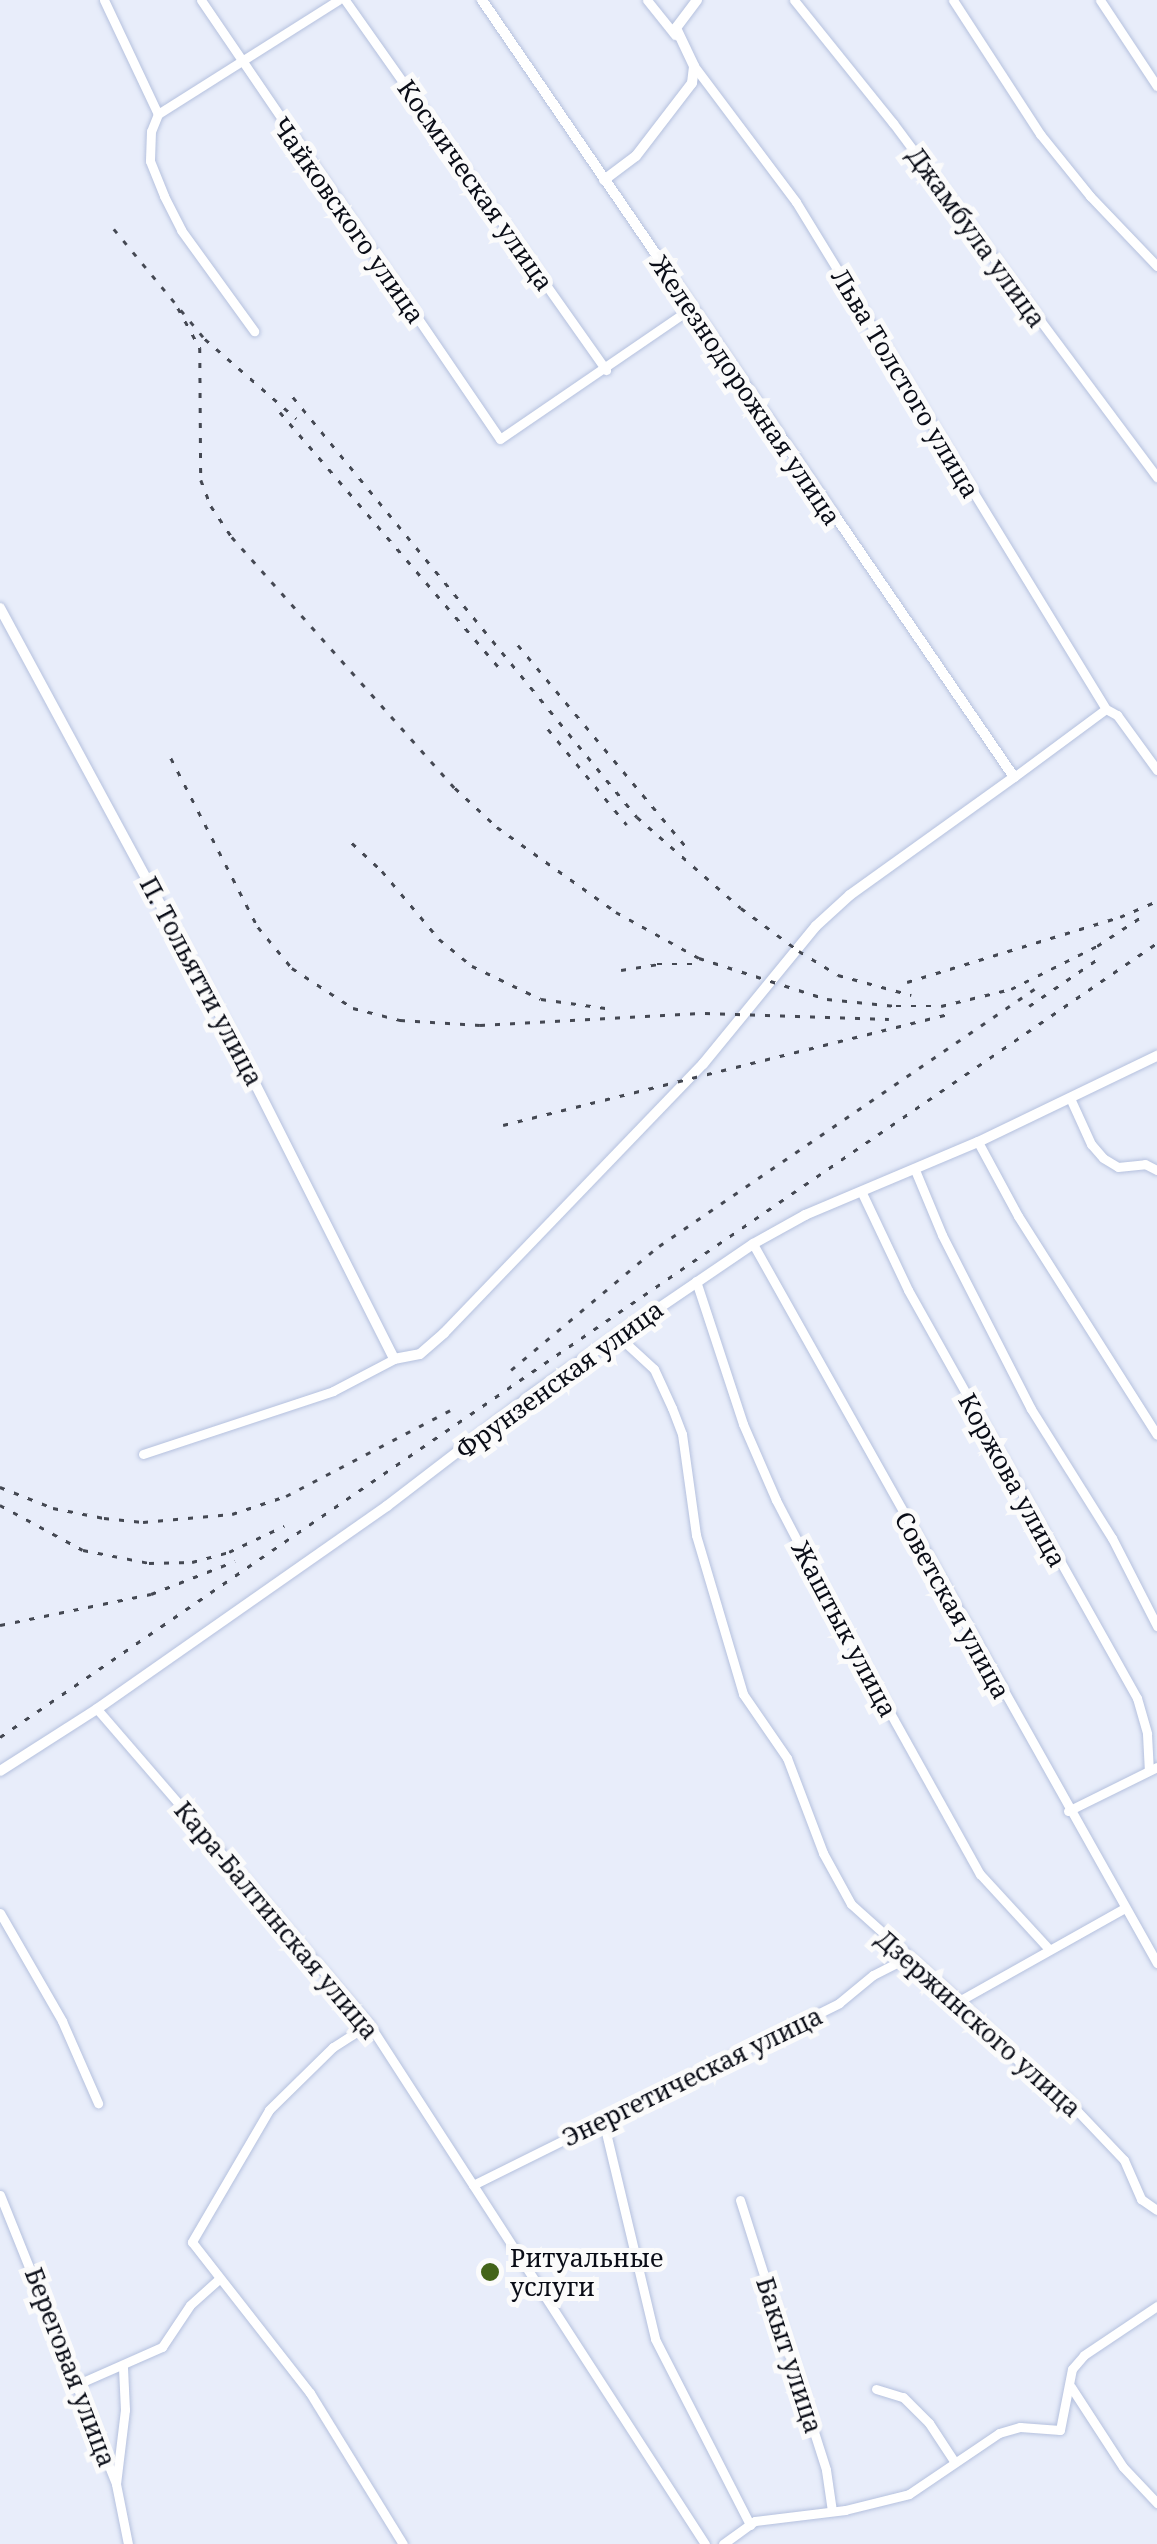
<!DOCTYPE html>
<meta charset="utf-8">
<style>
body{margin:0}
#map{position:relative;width:1157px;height:2544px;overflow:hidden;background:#e8edfa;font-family:"Noto Serif",serif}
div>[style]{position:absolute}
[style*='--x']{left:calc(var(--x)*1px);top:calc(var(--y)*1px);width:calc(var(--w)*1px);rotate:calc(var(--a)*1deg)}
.roads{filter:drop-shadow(0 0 2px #b5c1de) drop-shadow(0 0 2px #b5c1de)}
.minor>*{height:9px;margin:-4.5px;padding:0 4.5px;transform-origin:4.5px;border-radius:4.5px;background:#fff}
.tertiary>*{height:10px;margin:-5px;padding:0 5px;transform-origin:5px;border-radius:5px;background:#fff}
.rail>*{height:2.5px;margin-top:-1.25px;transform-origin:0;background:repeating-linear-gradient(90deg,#444852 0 5px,transparent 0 15px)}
.dots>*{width:28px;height:28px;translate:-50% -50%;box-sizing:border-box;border:5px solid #fbfbfb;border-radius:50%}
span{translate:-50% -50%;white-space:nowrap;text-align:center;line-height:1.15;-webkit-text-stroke:10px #fbfbfb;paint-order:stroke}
.street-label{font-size:25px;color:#0a0d17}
.poi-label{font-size:25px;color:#0a0d17}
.left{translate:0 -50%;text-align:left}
</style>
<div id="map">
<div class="roads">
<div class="minor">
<i style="--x:104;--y:0;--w:126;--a:64.7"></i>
<i style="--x:158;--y:114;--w:18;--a:112"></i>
<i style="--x:151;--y:131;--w:30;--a:92"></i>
<i style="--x:150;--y:161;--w:38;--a:68"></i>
<i style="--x:164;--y:196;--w:38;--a:63"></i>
<i style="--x:181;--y:230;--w:125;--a:54.1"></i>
<i style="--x:201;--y:0;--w:531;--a:55.74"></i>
<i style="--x:500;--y:439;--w:230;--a:-34.4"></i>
<i style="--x:345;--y:0;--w:453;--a:54.8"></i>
<i style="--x:647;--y:0;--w:45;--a:51.3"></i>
<i style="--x:794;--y:0;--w:158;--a:51.2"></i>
<i style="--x:893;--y:123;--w:442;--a:53.3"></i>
<i style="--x:953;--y:0;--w:160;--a:57"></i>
<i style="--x:1040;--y:134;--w:80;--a:51.1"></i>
<i style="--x:1090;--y:196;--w:97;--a:46.3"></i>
<i style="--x:1100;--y:0;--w:103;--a:56.5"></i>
<i style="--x:694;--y:66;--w:170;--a:53.1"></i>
<i style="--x:796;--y:202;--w:594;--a:58.56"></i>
<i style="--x:1106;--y:709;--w:13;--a:29"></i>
<i style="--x:1117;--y:715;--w:68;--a:54"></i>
<i style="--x:158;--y:114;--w:213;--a:-32.3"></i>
<i style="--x:1014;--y:777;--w:114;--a:-36.5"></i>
<i style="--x:1070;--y:1098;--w:51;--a:65.5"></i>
<i style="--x:1091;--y:1144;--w:18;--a:49"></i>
<i style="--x:1103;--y:1158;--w:17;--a:31"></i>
<i style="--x:1118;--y:1167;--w:27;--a:-6"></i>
<i style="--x:1145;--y:1164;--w:13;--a:27"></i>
<i style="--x:978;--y:1142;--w:84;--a:61.6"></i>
<i style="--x:1018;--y:1216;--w:259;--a:57.6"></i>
<i style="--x:915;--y:1170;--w:70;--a:67.4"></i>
<i style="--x:942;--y:1235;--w:195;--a:62.9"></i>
<i style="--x:1031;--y:1409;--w:152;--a:57.9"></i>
<i style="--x:1112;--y:1538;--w:99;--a:62.9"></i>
<i style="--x:862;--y:1193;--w:107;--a:64.6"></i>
<i style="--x:908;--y:1290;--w:468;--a:60.7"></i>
<i style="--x:1137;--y:1698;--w:37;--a:74"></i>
<i style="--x:1147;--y:1734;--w:36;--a:87"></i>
<i style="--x:753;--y:1244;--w:825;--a:60.67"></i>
<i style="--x:696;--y:1281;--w:151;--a:71.8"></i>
<i style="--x:743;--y:1424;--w:83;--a:66.5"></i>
<i style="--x:776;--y:1500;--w:136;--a:62.5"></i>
<i style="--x:839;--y:1621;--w:290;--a:60.9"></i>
<i style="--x:980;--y:1874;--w:100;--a:47.4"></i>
<i style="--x:617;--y:1335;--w:50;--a:42.6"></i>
<i style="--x:654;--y:1369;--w:43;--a:65.2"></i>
<i style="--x:672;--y:1408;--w:28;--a:69"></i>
<i style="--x:682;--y:1434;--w:102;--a:82.1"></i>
<i style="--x:696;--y:1535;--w:166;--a:73.5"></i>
<i style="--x:743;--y:1694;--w:78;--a:55.5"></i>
<i style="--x:787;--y:1758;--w:102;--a:69.2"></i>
<i style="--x:823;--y:1853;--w:58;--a:61.2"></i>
<i style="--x:851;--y:1904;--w:145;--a:41.9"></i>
<i style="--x:959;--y:2001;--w:125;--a:45.3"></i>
<i style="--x:1047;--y:2090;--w:18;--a:22"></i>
<i style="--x:1064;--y:2097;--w:87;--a:46.4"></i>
<i style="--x:1124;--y:2160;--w:43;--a:66.4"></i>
<i style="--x:1141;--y:2199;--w:19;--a:35"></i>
<i style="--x:143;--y:1454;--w:200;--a:-18.3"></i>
<i style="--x:333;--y:1391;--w:69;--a:-27.7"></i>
<i style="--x:97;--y:1709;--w:416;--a:49.2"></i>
<i style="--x:369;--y:2024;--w:619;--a:57.13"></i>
<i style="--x:1068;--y:1811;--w:99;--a:-26.3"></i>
<i style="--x:0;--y:1913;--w:125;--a:60.1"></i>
<i style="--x:62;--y:2021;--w:90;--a:66.3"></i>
<i style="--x:959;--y:2001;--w:190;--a:-29.3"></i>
<i style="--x:369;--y:2024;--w:43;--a:147.4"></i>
<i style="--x:333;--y:2047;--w:90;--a:135.5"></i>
<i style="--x:269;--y:2110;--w:153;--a:120.3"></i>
<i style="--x:192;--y:2242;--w:192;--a:52"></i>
<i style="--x:310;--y:2393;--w:177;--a:58.4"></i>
<i style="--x:603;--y:2120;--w:225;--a:76.6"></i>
<i style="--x:655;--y:2339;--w:209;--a:62.9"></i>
<i style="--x:473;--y:2185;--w:409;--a:-26.4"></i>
<i style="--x:839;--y:2003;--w:44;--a:-39.5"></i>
<i style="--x:873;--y:1975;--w:37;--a:-27"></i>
<i style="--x:0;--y:2195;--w:311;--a:68.1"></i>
<i style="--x:116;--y:2484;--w:61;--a:78.7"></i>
<i style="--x:740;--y:2200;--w:283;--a:72.3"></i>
<i style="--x:826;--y:2470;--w:41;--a:81.7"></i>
<i style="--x:78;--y:2384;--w:92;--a:-23.8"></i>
<i style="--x:162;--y:2347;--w:50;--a:-56.3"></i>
<i style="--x:190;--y:2305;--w:38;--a:-42"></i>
<i style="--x:1071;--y:2387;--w:95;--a:57"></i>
<i style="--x:1123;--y:2467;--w:50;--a:46.6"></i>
<i style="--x:876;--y:2389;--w:28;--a:17"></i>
<i style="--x:903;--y:2397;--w:37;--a:45"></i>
<i style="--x:929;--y:2423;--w:45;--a:56.7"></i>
<i style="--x:116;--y:2484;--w:75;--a:-83.1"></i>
<i style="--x:125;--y:2410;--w:43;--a:-92.7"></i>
<i style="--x:723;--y:2544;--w:39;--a:-36"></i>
<i style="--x:755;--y:2521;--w:91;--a:-7"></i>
<i style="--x:845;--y:2510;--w:66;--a:-14"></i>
<i style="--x:909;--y:2494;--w:109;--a:-34.1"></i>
<i style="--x:999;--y:2433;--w:22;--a:-16"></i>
<i style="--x:1020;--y:2427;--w:40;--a:4.3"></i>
<i style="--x:1060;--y:2430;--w:62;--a:-78.9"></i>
<i style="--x:1072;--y:2369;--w:18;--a:-49"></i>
<i style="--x:1084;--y:2355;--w:88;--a:-33.9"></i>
</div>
<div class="tertiary">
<i style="--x:604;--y:180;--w:40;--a:-37"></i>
<i style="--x:636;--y:156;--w:92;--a:-52.5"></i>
<i style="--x:692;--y:83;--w:17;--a:-83"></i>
<i style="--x:694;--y:66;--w:42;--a:-115.3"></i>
<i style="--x:676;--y:28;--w:35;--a:-53"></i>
<i style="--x:0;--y:608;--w:471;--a:61.6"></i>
<i style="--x:224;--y:1022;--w:377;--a:63.2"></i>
<i style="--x:394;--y:1359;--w:26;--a:-11"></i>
<i style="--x:420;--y:1354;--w:32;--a:-41"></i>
<i style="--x:444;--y:1333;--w:373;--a:-46.1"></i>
<i style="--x:703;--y:1064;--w:178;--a:-50.7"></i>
<i style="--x:816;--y:926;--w:46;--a:-42.4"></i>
<i style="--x:850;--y:895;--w:202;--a:-35.7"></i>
<i style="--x:1014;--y:777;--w:942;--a:-124.4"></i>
<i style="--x:0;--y:1771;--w:115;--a:-32.6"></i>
<i style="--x:97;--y:1709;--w:354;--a:-35"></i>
<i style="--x:387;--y:1506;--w:185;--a:-37.5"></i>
<i style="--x:534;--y:1393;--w:265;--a:-34.2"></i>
<i style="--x:753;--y:1244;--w:60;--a:-29.1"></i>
<i style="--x:805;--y:1215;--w:188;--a:-22.9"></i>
<i style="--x:978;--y:1142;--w:199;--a:-25.7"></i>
</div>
</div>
<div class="rail">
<i style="--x:114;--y:229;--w:143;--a:50.4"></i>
<i style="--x:205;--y:339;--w:121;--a:41"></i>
<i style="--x:178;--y:308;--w:46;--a:61.2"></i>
<i style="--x:200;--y:348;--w:132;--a:89.6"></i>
<i style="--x:201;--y:480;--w:28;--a:69"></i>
<i style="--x:211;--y:506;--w:37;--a:56"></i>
<i style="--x:232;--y:537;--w:336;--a:48.4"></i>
<i style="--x:455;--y:788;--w:57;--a:42.9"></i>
<i style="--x:497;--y:827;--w:146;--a:35.5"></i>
<i style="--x:616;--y:912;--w:95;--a:29"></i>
<i style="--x:699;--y:958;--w:134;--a:17.8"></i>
<i style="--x:827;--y:999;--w:69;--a:5.8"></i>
<i style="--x:896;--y:1006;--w:45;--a:0"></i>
<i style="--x:941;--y:1006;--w:72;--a:-13.7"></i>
<i style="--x:1011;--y:989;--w:96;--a:-26.6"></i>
<i style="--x:1097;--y:946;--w:56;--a:-33.4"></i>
<i style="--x:293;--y:397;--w:543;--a:50.68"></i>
<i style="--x:637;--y:817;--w:138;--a:41.2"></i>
<i style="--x:741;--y:908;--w:72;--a:36.6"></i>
<i style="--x:799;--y:951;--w:46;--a:31.6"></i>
<i style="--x:838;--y:975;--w:76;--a:15.3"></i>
<i style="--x:280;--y:412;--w:340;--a:49.4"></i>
<i style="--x:518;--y:645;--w:264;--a:50.2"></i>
<i style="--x:548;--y:729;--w:124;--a:50.5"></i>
<i style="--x:171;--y:758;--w:190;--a:62.8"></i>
<i style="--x:258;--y:927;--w:53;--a:50.3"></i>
<i style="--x:292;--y:968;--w:73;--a:33.3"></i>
<i style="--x:353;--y:1008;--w:49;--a:14.3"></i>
<i style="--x:400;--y:1020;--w:80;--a:3.6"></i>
<i style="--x:480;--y:1025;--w:225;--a:-3.1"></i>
<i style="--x:705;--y:1013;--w:184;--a:1.9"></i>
<i style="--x:352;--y:843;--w:41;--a:43"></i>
<i style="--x:382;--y:871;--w:89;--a:50"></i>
<i style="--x:439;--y:939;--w:43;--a:39.3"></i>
<i style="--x:472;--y:966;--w:76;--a:25.6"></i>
<i style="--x:541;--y:999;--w:65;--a:8"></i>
<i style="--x:621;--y:970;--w:36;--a:-9"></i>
<i style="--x:657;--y:964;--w:45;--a:0"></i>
<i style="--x:907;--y:982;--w:223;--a:-17"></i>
<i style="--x:1120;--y:917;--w:40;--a:-23.4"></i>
<i style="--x:1029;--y:1006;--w:85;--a:-34.4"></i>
<i style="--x:503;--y:1125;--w:458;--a:-14"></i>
<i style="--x:511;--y:1370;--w:193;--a:-40"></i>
<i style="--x:659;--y:1246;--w:457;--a:-34.4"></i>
<i style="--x:0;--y:1487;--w:57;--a:21.6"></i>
<i style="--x:53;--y:1508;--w:52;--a:11.1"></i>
<i style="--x:104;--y:1518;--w:39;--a:6"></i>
<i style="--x:143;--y:1522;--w:89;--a:-5.1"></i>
<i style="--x:232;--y:1514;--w:57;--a:-18.4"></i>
<i style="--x:286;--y:1496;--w:194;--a:-27.6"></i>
<i style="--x:0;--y:1505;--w:94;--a:28.5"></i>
<i style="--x:83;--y:1550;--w:67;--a:11.1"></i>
<i style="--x:149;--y:1563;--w:43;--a:-1.3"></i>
<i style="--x:192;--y:1562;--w:38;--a:-15"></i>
<i style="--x:229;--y:1552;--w:61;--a:-25.3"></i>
<i style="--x:0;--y:1625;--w:154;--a:-11.6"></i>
<i style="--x:151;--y:1594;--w:90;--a:-21.4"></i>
<i style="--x:0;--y:1737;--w:1403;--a:-34.46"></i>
</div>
<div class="dots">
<i style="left:490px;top:2272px;background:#436419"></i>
</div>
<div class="street-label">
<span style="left:476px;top:185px;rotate:55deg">Космическая улица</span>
<span style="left:349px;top:220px;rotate:55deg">Чайковского улица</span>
<span style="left:977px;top:237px;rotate:54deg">Джамбула улица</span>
<span style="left:906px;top:383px;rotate:59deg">Льва Толстого улица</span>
<span style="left:746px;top:390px;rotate:56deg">Железнодорожная улица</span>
<span style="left:202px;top:981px;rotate:62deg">П. Тольятти улица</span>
<span style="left:559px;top:1379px;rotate:-36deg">Фрунзенская улица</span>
<span style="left:1013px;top:1480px;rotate:61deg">Коржова улица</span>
<span style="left:953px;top:1605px;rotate:61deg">Советская улица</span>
<span style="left:845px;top:1629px;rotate:62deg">Жаштык улица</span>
<span style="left:277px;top:1920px;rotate:50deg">Кара-Балтинская улица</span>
<span style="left:979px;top:2023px;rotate:42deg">Дзержинского улица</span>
<span style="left:692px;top:2076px;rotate:-26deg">Энергетическая улица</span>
<span style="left:790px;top:2355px;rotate:72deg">Бакыт улица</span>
<span style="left:71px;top:2367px;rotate:69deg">Береговая улица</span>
</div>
<div class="poi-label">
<span class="left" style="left:510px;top:2272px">Ритуальные<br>услуги</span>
</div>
</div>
